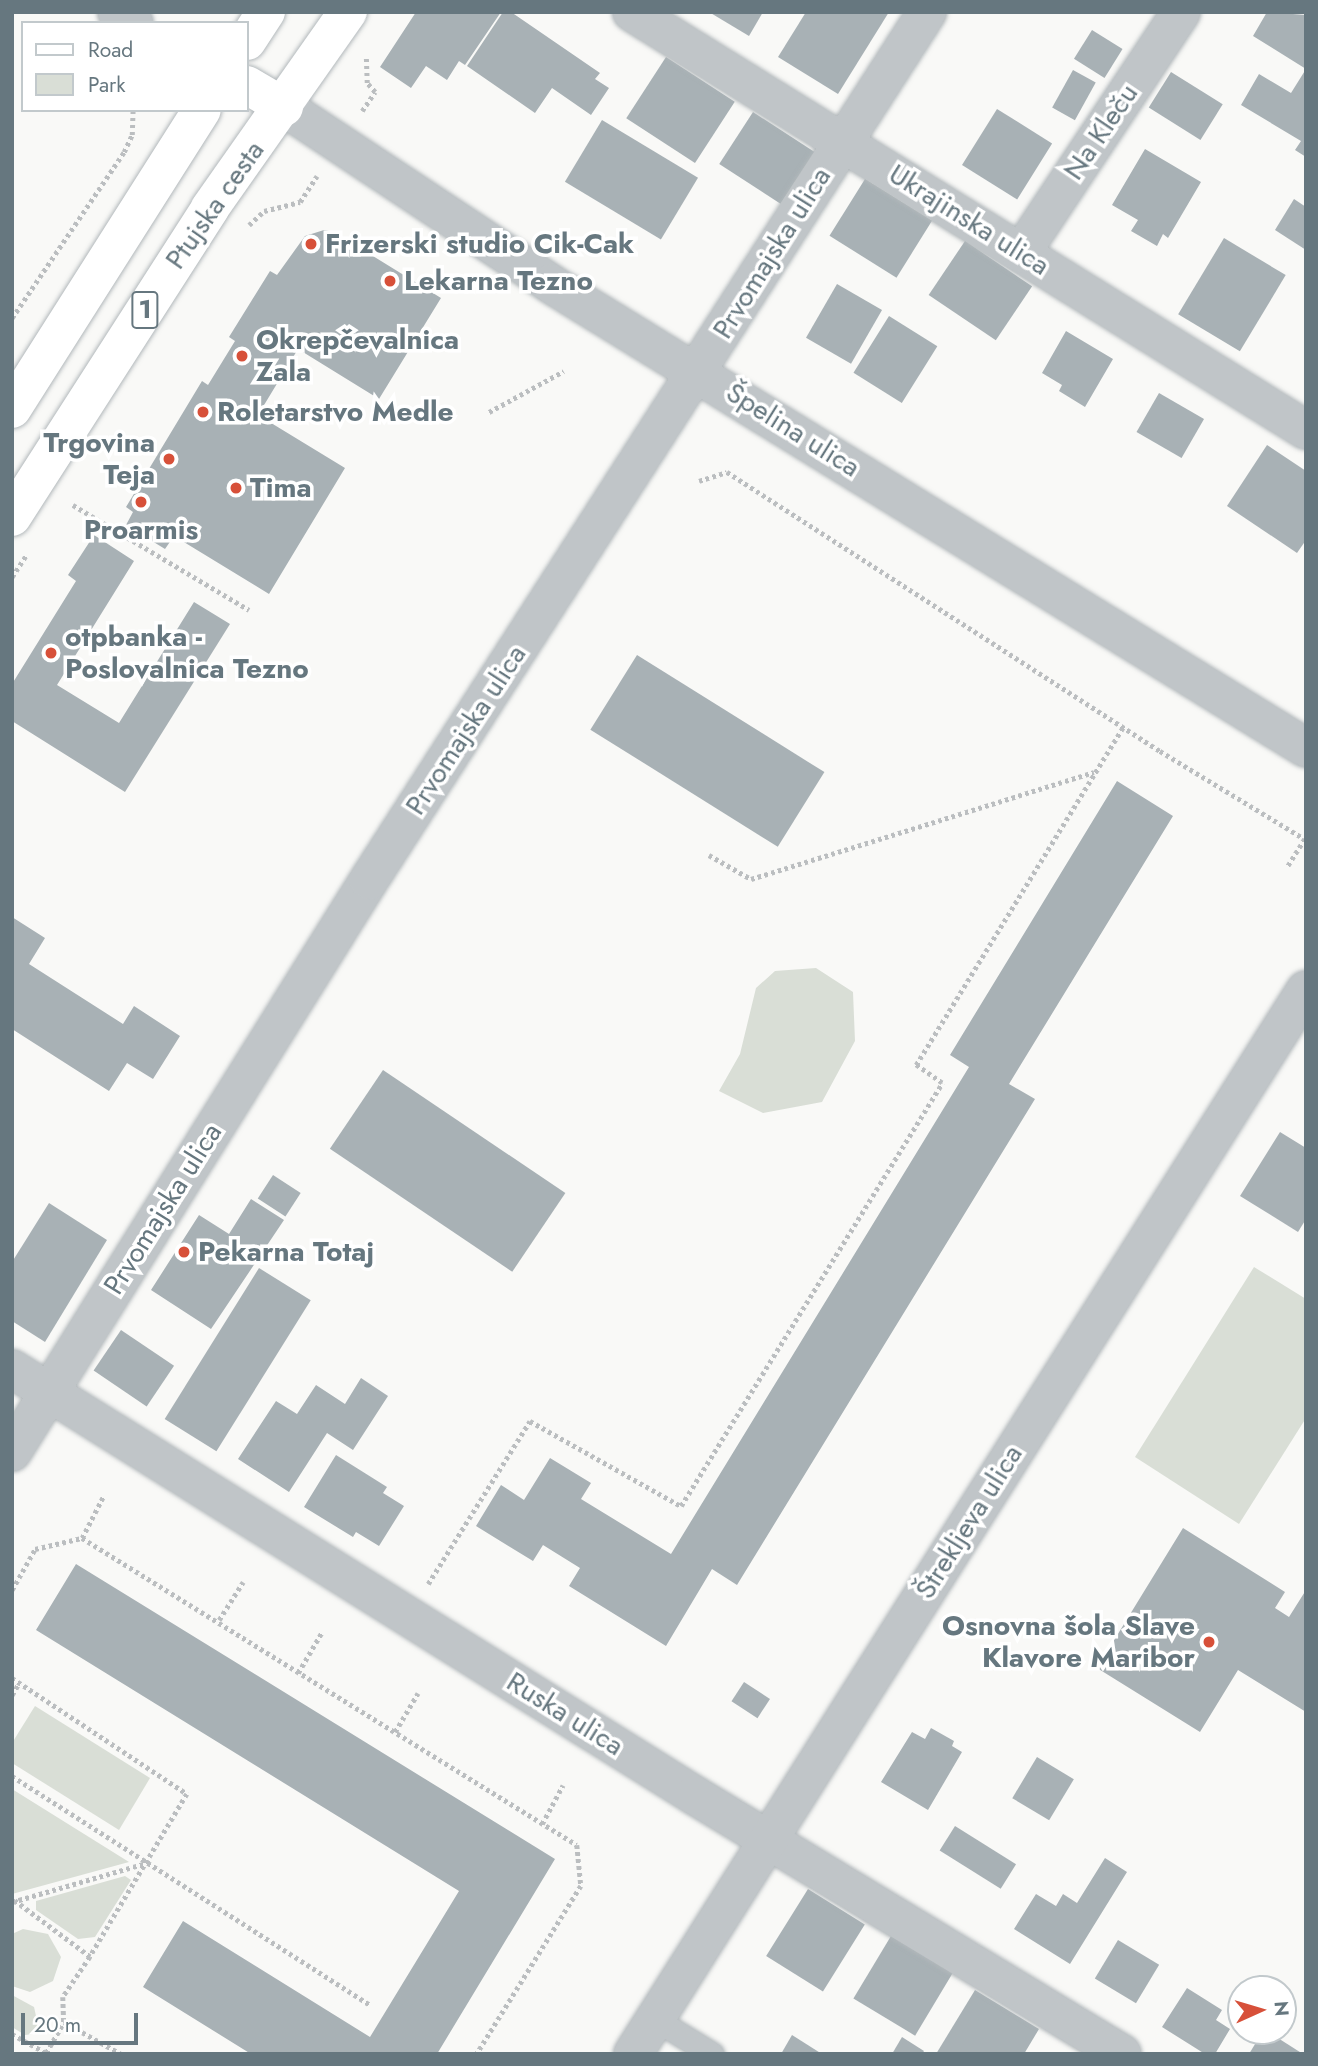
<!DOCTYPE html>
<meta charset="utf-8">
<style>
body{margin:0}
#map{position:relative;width:1318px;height:2066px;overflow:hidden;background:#f9f9f7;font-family:Jost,sans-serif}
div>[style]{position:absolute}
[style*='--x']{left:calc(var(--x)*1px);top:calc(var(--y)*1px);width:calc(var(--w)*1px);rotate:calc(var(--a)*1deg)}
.green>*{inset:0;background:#d9ded6}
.building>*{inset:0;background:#a8b1b5;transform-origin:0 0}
.path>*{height:4.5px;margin-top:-2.25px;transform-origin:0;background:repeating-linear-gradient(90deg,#bbbec0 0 3.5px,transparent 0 7px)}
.roads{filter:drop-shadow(0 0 2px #b2b8bb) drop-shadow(0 0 2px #b2b8bb)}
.service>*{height:23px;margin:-11.5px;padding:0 11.5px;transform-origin:11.5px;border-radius:11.5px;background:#c0c5c8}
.minor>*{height:38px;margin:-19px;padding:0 19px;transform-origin:19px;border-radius:19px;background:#c0c5c8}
.tertiary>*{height:38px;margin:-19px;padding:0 19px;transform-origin:19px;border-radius:19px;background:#c0c5c8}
.primary>*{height:38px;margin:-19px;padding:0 19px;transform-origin:19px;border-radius:19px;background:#fff}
.dots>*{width:19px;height:19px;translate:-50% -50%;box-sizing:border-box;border:4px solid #fff;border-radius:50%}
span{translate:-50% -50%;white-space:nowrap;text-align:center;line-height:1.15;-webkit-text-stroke:7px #fff;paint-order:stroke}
.shield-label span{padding:2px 5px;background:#fff;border:2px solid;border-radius:5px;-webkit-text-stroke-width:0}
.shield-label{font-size:26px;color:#66777f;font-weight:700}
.street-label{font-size:28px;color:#66777f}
.poi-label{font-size:28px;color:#66777f;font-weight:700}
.left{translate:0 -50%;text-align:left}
.right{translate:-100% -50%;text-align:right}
.frame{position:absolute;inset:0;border:14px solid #66777f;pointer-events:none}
.legend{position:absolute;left:21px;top:21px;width:228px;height:91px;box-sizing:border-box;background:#fff;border:2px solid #c2c9cc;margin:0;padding:9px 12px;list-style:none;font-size:21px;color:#66777f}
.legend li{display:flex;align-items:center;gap:14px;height:35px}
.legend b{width:35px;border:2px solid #c2c9cc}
.north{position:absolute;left:1227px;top:1975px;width:70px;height:70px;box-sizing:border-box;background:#fff;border:2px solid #c2c9cc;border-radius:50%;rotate:86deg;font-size:19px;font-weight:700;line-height:28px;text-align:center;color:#66777f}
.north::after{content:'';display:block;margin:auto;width:24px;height:32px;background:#d75039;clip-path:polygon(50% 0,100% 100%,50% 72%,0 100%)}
.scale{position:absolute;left:21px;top:2013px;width:117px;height:32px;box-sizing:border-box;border:4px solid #66777f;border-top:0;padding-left:9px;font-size:21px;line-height:24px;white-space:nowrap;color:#66777f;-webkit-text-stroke:5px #fff;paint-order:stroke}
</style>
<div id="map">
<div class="green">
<i style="clip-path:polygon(816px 968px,853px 992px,855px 1041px,822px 1102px,763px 1113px,719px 1091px,740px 1054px,756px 988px,775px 971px)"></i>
<i style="clip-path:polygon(1254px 1267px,1306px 1299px,1306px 1418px,1239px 1524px,1135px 1457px)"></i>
<i style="clip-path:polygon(35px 1706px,150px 1778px,119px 1830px,12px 1763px,12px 1743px)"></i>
<i style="clip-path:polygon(12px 1789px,129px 1862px,12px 1894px)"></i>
<i style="clip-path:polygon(125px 1876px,131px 1880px,95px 1937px,78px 1939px,36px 1910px,36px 1901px)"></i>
<i style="clip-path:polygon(23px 1929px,48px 1934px,61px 1957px,53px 1981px,30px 1992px,12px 1986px,12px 1934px)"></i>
<i style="clip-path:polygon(12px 1995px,34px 2007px,38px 2025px,34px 2034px,25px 2035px,12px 2027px)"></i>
</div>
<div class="building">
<i style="clip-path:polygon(416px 12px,501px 12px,465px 65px,459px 61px,447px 80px,426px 66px,411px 88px,380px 67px)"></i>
<i style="clip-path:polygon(503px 12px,511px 12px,600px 73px,595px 79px,609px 88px,591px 115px,552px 88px,535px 113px,467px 66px)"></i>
<i style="clip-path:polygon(709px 12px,763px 12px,749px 36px)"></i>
<i style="clip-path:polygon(806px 12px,889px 12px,838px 94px,778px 57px)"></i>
<i style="clip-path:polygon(1267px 12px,1306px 15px,1306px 157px,1295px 150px,1301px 141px,1241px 105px,1259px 74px,1291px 93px,1306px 69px,1253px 36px)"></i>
<i style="left:1092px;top:30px;width:36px;height:34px;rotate:32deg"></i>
<i style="left:666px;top:57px;width:82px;height:73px;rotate:33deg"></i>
<i style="left:1073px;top:70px;width:26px;height:43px;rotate:29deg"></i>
<i style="left:1171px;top:72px;width:61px;height:42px;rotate:32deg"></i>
<i style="left:997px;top:109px;width:65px;height:66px;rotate:32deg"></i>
<i style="left:753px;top:112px;width:73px;height:62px;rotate:33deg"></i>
<i style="left:602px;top:120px;width:112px;height:72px;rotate:31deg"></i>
<i style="clip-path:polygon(1145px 149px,1201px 182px,1168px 238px,1163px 234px,1157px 246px,1131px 231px,1138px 220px,1112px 205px)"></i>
<i style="left:865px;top:179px;width:79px;height:67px;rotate:32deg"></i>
<i style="clip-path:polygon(1294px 199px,1306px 207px,1306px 250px,1275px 230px)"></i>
<i style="clip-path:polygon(324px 230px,334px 232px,441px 298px,379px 399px,298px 349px,258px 415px,345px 468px,269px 594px,174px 536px,165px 549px,126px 525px,133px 512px,126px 507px,202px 381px,208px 385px,235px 341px,229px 337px,270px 271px,277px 275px,305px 236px)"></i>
<i style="left:1224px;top:238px;width:72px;height:89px;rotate:31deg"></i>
<i style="left:965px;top:241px;width:81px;height:65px;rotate:34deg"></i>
<i style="left:837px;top:284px;width:52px;height:62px;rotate:30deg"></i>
<i style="left:889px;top:316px;width:57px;height:67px;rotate:32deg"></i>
<i style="clip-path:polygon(1066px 331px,1113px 359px,1085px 407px,1059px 391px,1062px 385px,1042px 373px)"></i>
<i style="left:1159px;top:393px;width:52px;height:45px;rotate:30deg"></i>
<i style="clip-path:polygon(1267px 445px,1306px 471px,1306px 540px,1297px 553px,1227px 506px)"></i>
<i style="clip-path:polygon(94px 535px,134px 561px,57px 685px,119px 723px,194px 602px,230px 624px,125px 792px,12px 721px,12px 684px,76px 581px,68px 575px)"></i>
<i style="left:637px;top:655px;width:221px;height:88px;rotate:32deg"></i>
<i style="clip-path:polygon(1117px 781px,1173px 816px,1009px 1084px,1035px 1099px,737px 1585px,712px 1569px,666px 1646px,569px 1586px,580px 1568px,543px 1545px,533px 1561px,476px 1526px,501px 1485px,524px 1500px,550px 1458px,591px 1483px,581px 1499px,671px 1554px,969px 1067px,950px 1055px)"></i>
<i style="clip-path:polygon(12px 917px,45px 938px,29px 964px,123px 1024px,134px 1006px,180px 1036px,153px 1079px,127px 1063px,109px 1091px,12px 1029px)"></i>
<i style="left:383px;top:1070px;width:220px;height:95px;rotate:34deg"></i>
<i style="clip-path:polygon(1280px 1132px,1306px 1148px,1306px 1219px,1298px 1232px,1240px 1196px)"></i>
<i style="left:273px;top:1175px;width:33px;height:28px;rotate:33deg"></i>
<i style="clip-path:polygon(251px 1199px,284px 1220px,211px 1329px,151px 1290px,199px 1215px,229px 1234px)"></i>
<i style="clip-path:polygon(49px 1203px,107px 1240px,45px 1342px,12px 1321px,12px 1262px)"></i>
<i style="left:259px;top:1268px;width:61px;height:178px;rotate:32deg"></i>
<i style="left:121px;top:1330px;width:64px;height:49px;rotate:34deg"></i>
<i style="clip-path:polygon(361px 1378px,388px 1396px,353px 1450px,327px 1433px,289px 1492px,238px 1459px,276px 1401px,297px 1414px,316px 1385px,345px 1404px)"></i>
<i style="clip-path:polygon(336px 1455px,387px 1487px,383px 1493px,404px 1506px,379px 1546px,356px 1532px,353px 1537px,304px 1507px)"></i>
<i style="clip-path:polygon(1183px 1528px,1285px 1592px,1275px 1608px,1289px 1617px,1306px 1590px,1306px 1712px,1238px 1670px,1200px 1732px,1097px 1668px)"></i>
<i style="clip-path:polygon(76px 1564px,555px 1859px,437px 2054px,251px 2054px,143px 1987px,183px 1921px,370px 2037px,459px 1891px,36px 1630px)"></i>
<i style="left:744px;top:1682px;width:31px;height:23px;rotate:33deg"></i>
<i style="clip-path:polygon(931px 1728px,954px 1741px,952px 1746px,962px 1752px,928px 1810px,881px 1782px,912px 1732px,925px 1739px)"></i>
<i style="left:1037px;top:1757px;width:43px;height:48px;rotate:31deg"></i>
<i style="left:955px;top:1826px;width:72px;height:29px;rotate:32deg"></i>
<i style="clip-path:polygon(1105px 1858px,1127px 1872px,1070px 1964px,1014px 1929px,1036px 1894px,1056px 1906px,1063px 1894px,1077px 1903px)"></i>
<i style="left:808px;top:1889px;width:67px;height:79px;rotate:32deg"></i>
<i style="left:891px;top:1936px;width:72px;height:73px;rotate:31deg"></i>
<i style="left:1118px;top:1940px;width:48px;height:45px;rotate:31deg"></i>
<i style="clip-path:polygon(1187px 1988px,1222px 2010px,1216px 2020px,1230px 2029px,1215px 2054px,1205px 2054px,1162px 2027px)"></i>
<i style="clip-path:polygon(975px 1990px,1039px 2029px,1024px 2054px,936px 2054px)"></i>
<i style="clip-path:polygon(1263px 2031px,1267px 2031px,1303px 2054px,1249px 2054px)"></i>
<i style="clip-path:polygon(792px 2035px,822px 2054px,781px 2054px)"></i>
<i style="clip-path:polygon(902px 2037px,924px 2051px,922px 2054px,892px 2054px)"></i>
</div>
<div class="path">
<i style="--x:362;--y:111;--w:23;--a:-56"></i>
<i style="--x:375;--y:92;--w:12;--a:-132"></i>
<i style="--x:367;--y:83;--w:26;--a:-92"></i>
<i style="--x:249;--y:225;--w:21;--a:-43"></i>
<i style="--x:264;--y:211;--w:37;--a:-14"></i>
<i style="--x:300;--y:202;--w:31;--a:-57"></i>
<i style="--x:12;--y:318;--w:200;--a:-56"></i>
<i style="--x:124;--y:152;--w:19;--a:-65"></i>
<i style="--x:132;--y:135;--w:25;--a:-88"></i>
<i style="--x:489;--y:412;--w:85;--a:-28.7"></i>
<i style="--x:699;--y:481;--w:29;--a:-18"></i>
<i style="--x:727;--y:472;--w:515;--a:32.8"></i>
<i style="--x:1160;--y:751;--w:170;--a:31.3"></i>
<i style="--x:1305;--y:839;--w:34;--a:122"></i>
<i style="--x:73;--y:505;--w:205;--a:30.8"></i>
<i style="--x:12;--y:577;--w:27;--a:-57"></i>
<i style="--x:709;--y:855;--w:48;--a:29.7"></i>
<i style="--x:751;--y:879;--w:359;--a:-17.3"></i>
<i style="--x:82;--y:1538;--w:48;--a:-62.9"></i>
<i style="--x:428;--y:1584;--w:192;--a:-58"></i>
<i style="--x:530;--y:1421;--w:173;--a:29.4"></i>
<i style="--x:681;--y:1506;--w:497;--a:-58.3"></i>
<i style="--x:942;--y:1083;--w:32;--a:-145"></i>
<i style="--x:916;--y:1065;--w:396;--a:-58.5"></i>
<i style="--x:12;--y:1590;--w:47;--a:-60.7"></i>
<i style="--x:35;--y:1549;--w:48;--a:-13.2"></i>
<i style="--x:82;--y:1538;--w:582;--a:31.81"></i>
<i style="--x:577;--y:1845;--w:41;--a:84.4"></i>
<i style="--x:581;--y:1886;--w:198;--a:121.8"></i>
<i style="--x:219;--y:1620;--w:45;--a:-57.7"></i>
<i style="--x:298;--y:1673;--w:48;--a:-59.7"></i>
<i style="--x:12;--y:1678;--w:210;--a:33.5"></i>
<i style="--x:187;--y:1794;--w:190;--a:120.8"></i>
<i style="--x:90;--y:1957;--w:94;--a:-143.3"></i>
<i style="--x:12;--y:1695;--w:14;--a:-60"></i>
<i style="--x:395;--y:1732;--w:45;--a:-59.5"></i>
<i style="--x:12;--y:1776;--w:426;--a:32.6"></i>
<i style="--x:542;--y:1824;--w:44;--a:-61.7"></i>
<i style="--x:12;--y:1902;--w:144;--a:-16.2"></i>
<i style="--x:90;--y:1957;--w:48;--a:124"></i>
<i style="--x:63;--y:1997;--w:25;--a:88"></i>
<i style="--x:64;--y:2022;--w:65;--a:29.3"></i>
<i style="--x:12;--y:2034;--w:39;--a:29"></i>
<i style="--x:46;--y:2053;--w:36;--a:-60"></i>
</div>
<div class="roads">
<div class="service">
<i style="--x:655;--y:2019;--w:67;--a:31.6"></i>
</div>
<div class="minor">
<i style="--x:632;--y:12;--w:793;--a:31.81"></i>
<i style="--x:284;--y:107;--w:320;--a:33.5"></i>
<i style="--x:551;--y:284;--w:886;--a:31.57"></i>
<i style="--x:1021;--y:253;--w:289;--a:-56.4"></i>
<i style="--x:12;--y:1369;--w:804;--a:31.99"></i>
<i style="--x:694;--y:1795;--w:500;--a:31.18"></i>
<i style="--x:12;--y:1452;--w:674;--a:-58.03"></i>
<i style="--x:369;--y:880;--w:1032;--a:-57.26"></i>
<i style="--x:633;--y:2054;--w:1259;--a:-57.69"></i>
</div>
<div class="tertiary">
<i style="--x:117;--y:12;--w:20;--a:33"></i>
</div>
<div class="primary">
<i style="--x:247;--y:41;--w:35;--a:-57"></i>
<i style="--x:247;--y:85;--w:43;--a:30.7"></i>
<i style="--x:12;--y:409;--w:354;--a:-57.6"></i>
<i style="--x:12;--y:517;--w:367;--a:-57.3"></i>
<i style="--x:210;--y:208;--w:240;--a:-54.9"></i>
</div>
</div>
<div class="dots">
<i style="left:311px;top:244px;background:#d75039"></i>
<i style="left:390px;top:281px;background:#d75039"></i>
<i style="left:242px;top:356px;background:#d75039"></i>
<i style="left:203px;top:412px;background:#d75039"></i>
<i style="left:169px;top:459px;background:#d75039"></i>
<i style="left:236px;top:488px;background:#d75039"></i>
<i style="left:141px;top:502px;background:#d75039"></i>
<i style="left:51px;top:653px;background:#d75039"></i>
<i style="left:184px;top:1252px;background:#d75039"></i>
<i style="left:1209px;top:1642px;background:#d75039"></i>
</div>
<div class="shield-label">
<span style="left:145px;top:310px">1</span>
</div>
<div class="street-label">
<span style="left:1101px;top:132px;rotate:-56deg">Na Kleču</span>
<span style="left:215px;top:205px;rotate:-55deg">Ptujska cesta</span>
<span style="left:969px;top:220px;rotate:32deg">Ukrajinska ulica</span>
<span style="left:772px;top:253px;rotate:-58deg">Prvomajska ulica</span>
<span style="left:793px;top:430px;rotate:32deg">Špelina ulica</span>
<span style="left:466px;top:730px;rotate:-57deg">Prvomajska ulica</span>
<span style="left:163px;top:1209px;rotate:-58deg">Prvomajska ulica</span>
<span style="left:969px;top:1522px;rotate:-58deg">Štrekljeva ulica</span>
<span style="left:565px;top:1714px;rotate:32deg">Ruska ulica</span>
</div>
<div class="poi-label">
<span class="left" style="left:325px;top:244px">Frizerski studio Cik-Cak</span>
<span class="left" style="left:404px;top:281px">Lekarna Tezno</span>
<span class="left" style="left:256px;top:356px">Okrepčevalnica<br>Zala</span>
<span class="left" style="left:217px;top:412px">Roletarstvo Medle</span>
<span class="right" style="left:155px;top:459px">Trgovina<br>Teja</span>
<span class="left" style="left:250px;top:488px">Tima</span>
<span style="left:141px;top:530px">Proarmis</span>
<span class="left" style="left:65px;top:653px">otpbanka -<br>Poslovalnica Tezno</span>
<span class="left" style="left:198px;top:1252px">Pekarna Totaj</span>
<span class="right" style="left:1195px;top:1642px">Osnovna šola Slave<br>Klavore Maribor</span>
</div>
<div class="frame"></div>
<ul class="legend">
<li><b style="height:9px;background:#fff"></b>Road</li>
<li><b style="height:19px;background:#d9ded6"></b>Park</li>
</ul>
<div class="north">N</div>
<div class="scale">20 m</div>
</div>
